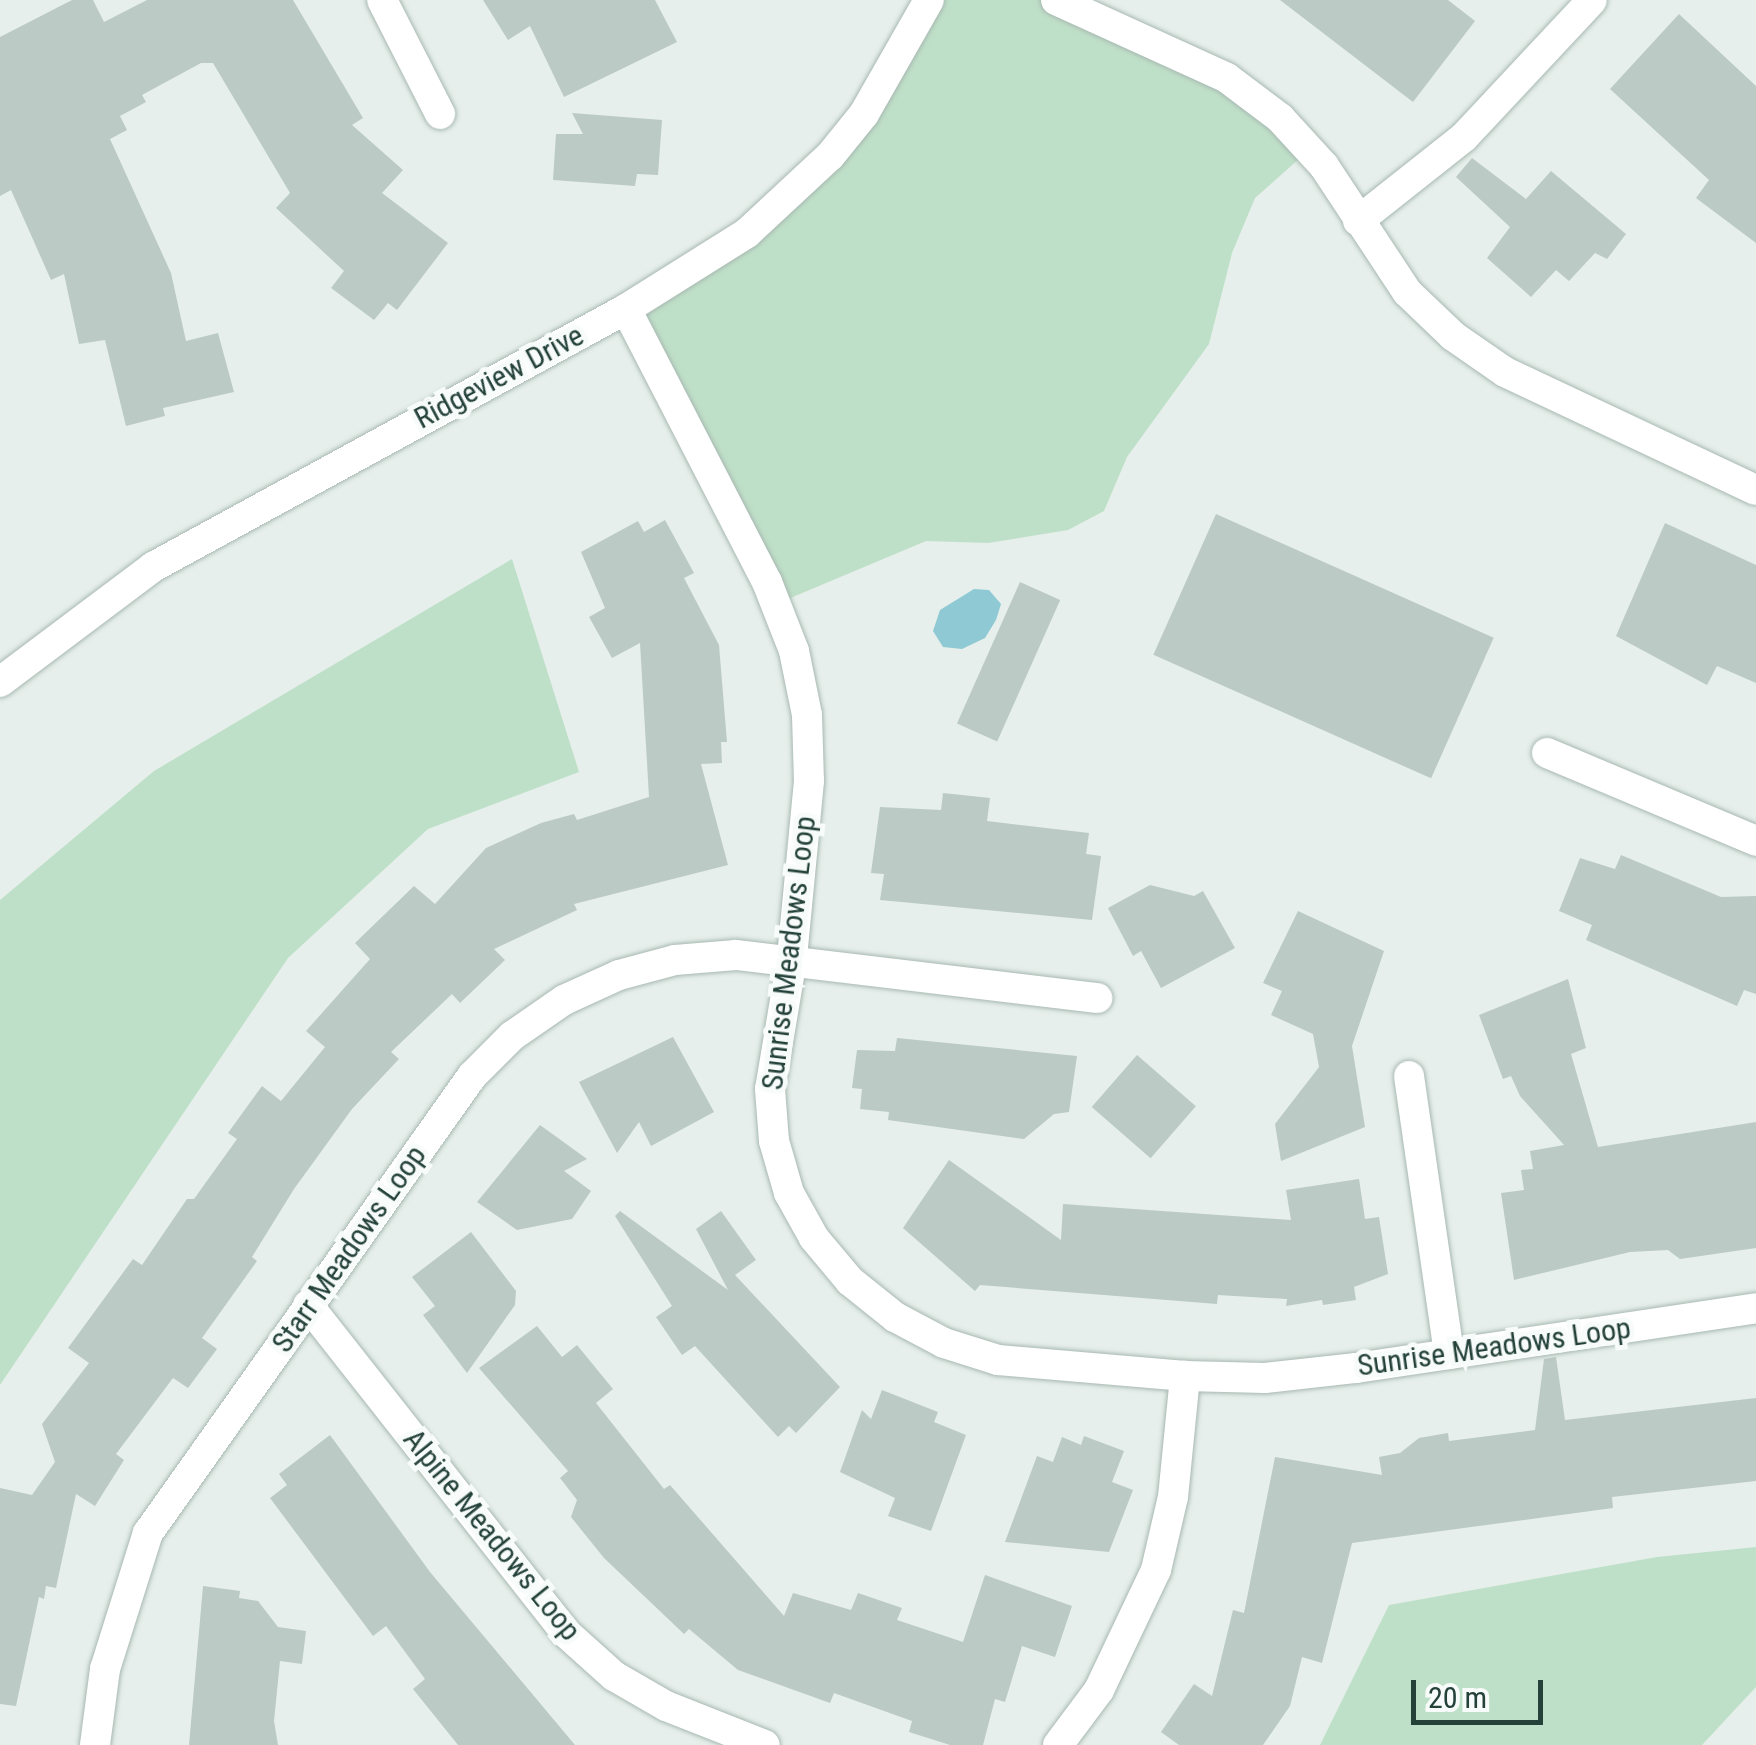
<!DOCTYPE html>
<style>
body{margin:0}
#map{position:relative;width:1756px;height:1745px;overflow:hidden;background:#e6efeb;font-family:"Roboto Condensed",sans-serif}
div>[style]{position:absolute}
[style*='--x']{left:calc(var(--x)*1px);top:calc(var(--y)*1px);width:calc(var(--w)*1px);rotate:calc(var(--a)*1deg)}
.green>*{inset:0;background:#bfe0c8}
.water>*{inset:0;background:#8ec9d4}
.building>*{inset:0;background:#bbcac4;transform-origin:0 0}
.roads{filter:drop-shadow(0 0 2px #a8b8b2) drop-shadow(0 0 2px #a8b8b2)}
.street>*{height:30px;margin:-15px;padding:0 15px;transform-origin:15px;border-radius:15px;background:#fff}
.secondary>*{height:30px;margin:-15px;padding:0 15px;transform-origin:15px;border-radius:15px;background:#fff}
span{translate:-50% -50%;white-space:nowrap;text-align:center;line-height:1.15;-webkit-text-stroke:10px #f7fbf9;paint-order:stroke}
.street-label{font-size:30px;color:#24423a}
.scale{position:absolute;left:1411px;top:1680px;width:132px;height:45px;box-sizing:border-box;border:5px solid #24423a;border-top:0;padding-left:12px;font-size:30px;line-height:35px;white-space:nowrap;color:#24423a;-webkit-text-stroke:8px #f7fbf9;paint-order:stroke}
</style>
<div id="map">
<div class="green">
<i style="clip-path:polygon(929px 0,1056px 0,1175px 50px,1309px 150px,1255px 198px,1232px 253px,1209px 344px,1127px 457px,1104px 511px,1068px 530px,988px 543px,926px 541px,788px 599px,626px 309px,791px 196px)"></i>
<i style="clip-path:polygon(512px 559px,579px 772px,428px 829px,288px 958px,0 1385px,0 900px,154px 771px)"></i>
<i style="clip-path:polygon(1756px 1547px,1756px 1687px,1702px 1745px,1320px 1745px,1389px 1605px,1657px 1557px)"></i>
</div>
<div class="water">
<i style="clip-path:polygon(974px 589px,989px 590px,1001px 604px,996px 620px,985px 638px,962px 649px,943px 647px,933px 631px,940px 610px)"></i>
</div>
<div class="building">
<i style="clip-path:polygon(72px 0,93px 0,104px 22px,147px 0,293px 0,363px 118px,352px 125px,403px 170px,382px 193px,448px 243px,397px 310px,388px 303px,374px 320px,331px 288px,344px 271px,276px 208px,290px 193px,213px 63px,201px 63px,142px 95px,146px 102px,120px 116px,127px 130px,110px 139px,171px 273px,186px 341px,218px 333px,234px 392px,163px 408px,165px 416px,126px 426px,105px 340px,79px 344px,64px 274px,51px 280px,11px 190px,0 196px,0 37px)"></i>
<i style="clip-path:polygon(483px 0,655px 0,677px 42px,564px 97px,530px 26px,508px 40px)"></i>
<i style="clip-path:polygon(1280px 0,1448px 0,1475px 21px,1413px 102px)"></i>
<i style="clip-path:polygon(1679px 14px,1756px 86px,1756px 243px,1696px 198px,1709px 180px,1610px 89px)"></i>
<i style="clip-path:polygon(572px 113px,662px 120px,658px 175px,637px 174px,635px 186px,553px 180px,556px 134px,583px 134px)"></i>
<i style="clip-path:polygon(1472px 158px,1526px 199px,1551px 171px,1626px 234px,1607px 259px,1595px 253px,1569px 281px,1556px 270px,1531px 297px,1487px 258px,1510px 227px,1456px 177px)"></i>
<i style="left:1216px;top:514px;width:304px;height:154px;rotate:24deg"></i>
<i style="clip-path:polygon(665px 520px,694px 573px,684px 578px,719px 645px,727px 742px,721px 742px,722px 763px,701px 764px,728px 865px,574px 904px,577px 910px,494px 949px,505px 960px,460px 1003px,452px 994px,391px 1052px,399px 1059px,352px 1109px,294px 1189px,252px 1257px,257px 1261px,202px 1338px,217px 1349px,188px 1388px,173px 1378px,116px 1454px,124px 1460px,95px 1506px,76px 1494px,56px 1588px,46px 1586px,44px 1599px,39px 1597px,16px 1706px,0 1704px,0 1488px,32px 1495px,55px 1462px,42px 1424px,89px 1363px,68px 1348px,133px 1259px,142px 1265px,187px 1199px,194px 1199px,237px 1139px,228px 1133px,262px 1086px,281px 1101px,325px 1047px,306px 1031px,370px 959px,355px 943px,414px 886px,435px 904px,486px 848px,541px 823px,574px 814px,577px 820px,649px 797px,640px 643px,612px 658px,589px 617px,605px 608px,581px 552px,638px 521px,644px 532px)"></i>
<i style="clip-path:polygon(1665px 523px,1756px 565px,1756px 683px,1717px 666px,1707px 685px,1616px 636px)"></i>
<i style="left:1020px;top:582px;width:44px;height:155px;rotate:24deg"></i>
<i style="clip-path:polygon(943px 793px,990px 798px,987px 821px,1089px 833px,1086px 854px,1101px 856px,1092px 920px,880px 900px,884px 874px,871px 873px,880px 807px,941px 810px)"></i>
<i style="clip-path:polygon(1621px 855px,1721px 897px,1756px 896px,1756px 994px,1744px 990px,1737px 1006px,1586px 940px,1592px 925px,1559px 911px,1580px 858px,1615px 869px)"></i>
<i style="clip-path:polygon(1150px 885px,1194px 896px,1203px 891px,1235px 948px,1161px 988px,1141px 951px,1133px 956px,1108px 908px)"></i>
<i style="clip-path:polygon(1298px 911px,1384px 951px,1352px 1046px,1365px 1127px,1281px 1161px,1275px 1124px,1319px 1067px,1313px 1034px,1271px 1015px,1282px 991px,1263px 983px)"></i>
<i style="clip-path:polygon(1568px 979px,1586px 1048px,1571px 1054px,1598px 1147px,1756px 1122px,1756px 1248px,1680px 1259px,1668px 1250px,1630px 1252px,1514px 1280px,1501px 1193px,1524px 1190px,1521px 1170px,1533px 1169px,1530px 1151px,1564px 1145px,1520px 1096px,1511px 1076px,1503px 1079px,1479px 1015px)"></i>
<i style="clip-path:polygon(673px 1037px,714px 1112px,651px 1146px,639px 1122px,617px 1153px,579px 1082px)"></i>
<i style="clip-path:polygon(897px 1038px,1077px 1056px,1069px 1112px,1054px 1114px,1024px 1139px,888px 1120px,889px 1112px,860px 1109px,862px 1089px,852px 1088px,857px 1050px,895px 1051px)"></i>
<i style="left:1137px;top:1055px;width:78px;height:69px;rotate:41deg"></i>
<i style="clip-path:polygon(540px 1125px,587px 1159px,564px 1171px,591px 1191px,572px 1219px,517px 1230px,477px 1202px)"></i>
<i style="clip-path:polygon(949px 1160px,1061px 1240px,1063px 1204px,1291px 1220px,1286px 1190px,1359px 1179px,1365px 1219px,1379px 1217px,1388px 1274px,1354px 1287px,1356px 1300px,1323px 1305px,1322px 1300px,1286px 1306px,1287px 1299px,1218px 1295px,1217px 1304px,980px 1285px,975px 1291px,903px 1228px)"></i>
<i style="clip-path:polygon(620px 1211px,728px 1290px,696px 1229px,721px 1211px,756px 1260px,735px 1275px,840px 1387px,796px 1433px,789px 1426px,778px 1437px,695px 1346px,682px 1355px,656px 1317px,672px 1306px,615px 1216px)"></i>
<i style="clip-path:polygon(471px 1232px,516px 1291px,515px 1305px,467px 1373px,423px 1315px,435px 1306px,412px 1277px)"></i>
<i style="clip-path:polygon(537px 1326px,562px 1357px,577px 1345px,613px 1389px,596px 1403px,664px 1489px,670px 1485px,784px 1616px,793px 1593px,851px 1610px,858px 1593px,902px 1608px,897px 1620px,963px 1642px,985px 1575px,1072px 1606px,1055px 1657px,1022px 1646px,1005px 1702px,995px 1699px,983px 1745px,950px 1745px,909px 1732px,912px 1721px,834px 1693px,830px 1703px,738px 1670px,689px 1629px,684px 1634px,604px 1558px,571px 1517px,577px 1500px,560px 1478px,568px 1471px,479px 1368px)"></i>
<i style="clip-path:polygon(1556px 1357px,1565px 1420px,1756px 1398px,1756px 1481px,1612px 1497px,1613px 1508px,1352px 1543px,1322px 1663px,1302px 1657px,1290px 1706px,1263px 1745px,1179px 1745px,1161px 1732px,1194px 1684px,1212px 1696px,1233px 1610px,1244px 1613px,1275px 1457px,1382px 1475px,1379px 1457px,1400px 1453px,1419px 1438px,1448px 1433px,1449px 1441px,1535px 1430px,1544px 1359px)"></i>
<i style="clip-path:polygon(882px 1390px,938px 1412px,934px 1422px,966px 1435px,931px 1531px,888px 1516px,895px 1498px,840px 1472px,862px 1410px,871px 1419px)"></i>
<i style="clip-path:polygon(330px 1435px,430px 1572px,575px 1745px,458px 1745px,413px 1689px,425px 1679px,386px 1626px,373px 1636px,270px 1498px,287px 1485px,279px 1474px)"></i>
<i style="clip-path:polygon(1084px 1436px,1124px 1451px,1112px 1482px,1133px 1490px,1109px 1552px,1005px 1542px,1037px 1456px,1053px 1462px,1062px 1437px,1081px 1445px)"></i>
<i style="clip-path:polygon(203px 1586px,240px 1591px,239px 1598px,258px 1601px,278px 1627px,306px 1631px,302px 1664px,280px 1661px,274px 1721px,278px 1745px,189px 1745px)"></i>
</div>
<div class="roads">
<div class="street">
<i style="--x:382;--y:0;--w:128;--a:63"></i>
<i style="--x:1056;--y:0;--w:188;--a:24.5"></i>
<i style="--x:1227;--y:78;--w:66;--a:37"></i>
<i style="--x:1280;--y:118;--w:65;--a:47.5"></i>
<i style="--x:1324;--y:166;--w:151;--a:56.6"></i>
<i style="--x:1407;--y:292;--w:64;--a:43.7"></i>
<i style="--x:1453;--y:336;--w:63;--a:34.7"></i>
<i style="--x:1505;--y:372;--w:277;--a:25.2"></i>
<i style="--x:1358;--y:221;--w:135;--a:-38.4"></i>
<i style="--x:1464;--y:137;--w:187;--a:-46.9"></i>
<i style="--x:626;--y:309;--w:307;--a:62.7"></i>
<i style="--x:767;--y:582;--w:74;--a:68.6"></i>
<i style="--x:794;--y:651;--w:65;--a:78.5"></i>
<i style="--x:807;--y:715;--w:66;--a:88.3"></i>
<i style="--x:809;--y:781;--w:179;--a:95.5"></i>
<i style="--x:792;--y:959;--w:132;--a:99.6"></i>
<i style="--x:770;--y:1089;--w:52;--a:85.6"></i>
<i style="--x:774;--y:1141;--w:54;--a:73.9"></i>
<i style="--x:789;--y:1193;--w:51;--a:60.9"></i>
<i style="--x:814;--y:1238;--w:56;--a:50.1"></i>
<i style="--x:850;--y:1281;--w:58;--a:38.7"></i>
<i style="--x:895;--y:1317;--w:55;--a:28"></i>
<i style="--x:944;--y:1343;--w:57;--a:17.5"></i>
<i style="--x:998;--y:1360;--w:188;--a:4.9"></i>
<i style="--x:1185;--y:1376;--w:80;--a:1.4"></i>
<i style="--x:1265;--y:1378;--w:92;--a:-6.3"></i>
<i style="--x:1356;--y:1368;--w:404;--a:-8.5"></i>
<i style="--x:1547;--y:753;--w:227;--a:22.8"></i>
<i style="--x:1409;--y:1076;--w:281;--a:81.8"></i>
<i style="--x:308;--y:1305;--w:417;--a:51.8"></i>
<i style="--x:566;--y:1633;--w:64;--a:41.9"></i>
<i style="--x:614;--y:1676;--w:60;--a:30"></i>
<i style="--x:666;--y:1706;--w:106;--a:21.5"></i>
<i style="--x:95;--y:1745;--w:77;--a:-82.5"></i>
<i style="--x:105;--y:1669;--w:143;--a:-72.5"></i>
<i style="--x:148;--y:1533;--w:560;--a:-54.66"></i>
<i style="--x:472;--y:1076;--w:57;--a:-45"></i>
<i style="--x:512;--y:1036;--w:63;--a:-34.7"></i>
<i style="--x:564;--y:1000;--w:60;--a:-24.4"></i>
<i style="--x:619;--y:975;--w:58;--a:-15"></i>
<i style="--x:675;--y:960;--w:61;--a:-4.7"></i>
<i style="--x:736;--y:955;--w:364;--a:6.8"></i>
<i style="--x:1058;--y:1745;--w:69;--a:-53.3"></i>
<i style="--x:1099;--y:1690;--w:133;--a:-64.6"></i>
<i style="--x:1156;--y:1570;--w:75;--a:-76.9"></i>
<i style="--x:1173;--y:1497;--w:122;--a:-84.3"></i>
</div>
<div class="secondary">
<i style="--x:0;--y:682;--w:191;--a:-36.9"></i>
<i style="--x:153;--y:567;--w:539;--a:-28.61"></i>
<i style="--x:626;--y:309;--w:143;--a:-32.1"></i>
<i style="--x:747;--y:233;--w:113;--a:-42.9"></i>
<i style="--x:830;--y:156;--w:54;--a:-51"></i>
<i style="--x:864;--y:114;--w:131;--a:-60.3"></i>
</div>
</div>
<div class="street-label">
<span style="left:499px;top:377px;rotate:-28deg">Ridgeview Drive</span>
<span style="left:789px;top:953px;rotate:-83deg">Sunrise Meadows Loop</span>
<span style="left:349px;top:1249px;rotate:-55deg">Starr Meadows Loop</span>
<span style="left:1494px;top:1347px;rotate:-8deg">Sunrise Meadows Loop</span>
<span style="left:492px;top:1535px;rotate:51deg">Alpine Meadows Loop</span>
</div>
<div class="scale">20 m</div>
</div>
